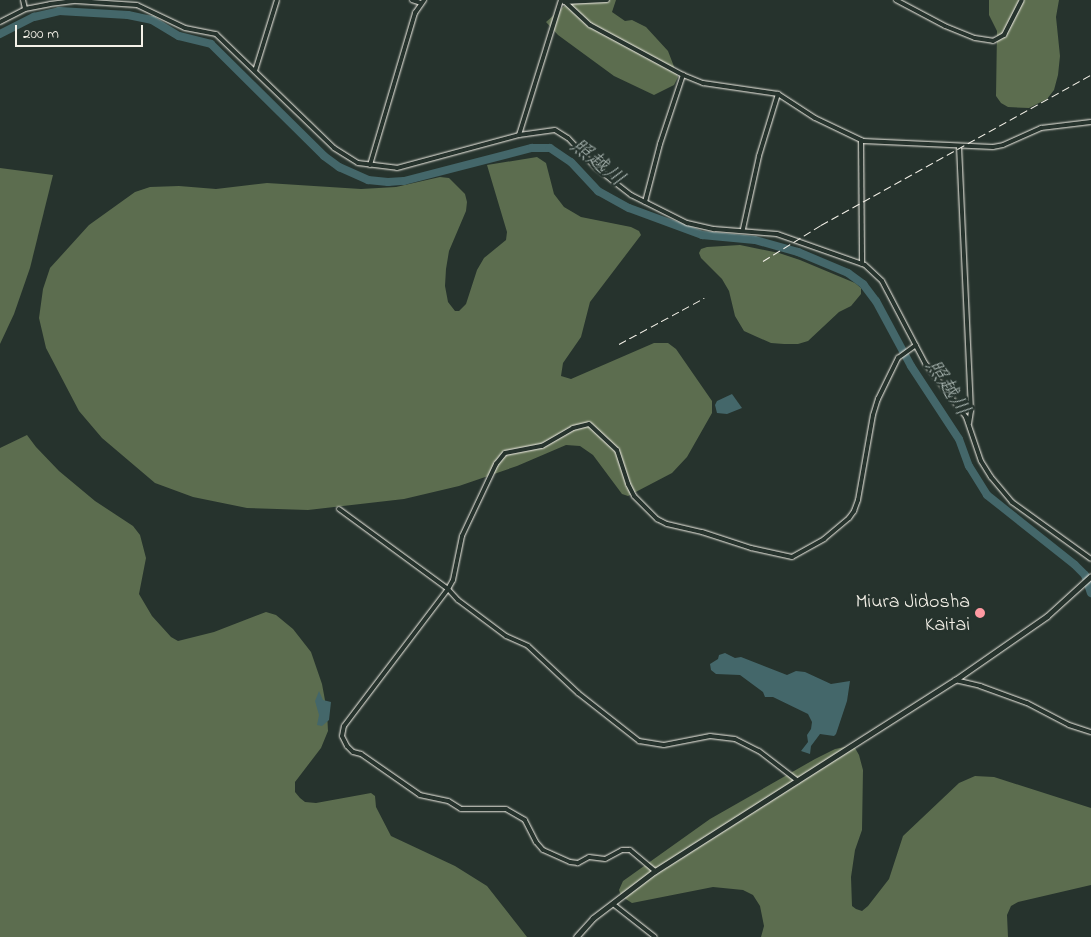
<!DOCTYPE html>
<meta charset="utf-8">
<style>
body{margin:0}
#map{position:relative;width:1091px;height:937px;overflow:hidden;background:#26332d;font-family:"Indie Flower","Klee One",sans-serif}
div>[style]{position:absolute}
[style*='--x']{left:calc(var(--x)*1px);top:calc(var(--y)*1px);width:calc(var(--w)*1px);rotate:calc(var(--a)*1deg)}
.green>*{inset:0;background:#5c6d4f}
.water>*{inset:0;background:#44676a}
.river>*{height:8px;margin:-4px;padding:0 4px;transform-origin:4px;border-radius:4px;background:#44676a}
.roads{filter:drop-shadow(0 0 1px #f4f1e8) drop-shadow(0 0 1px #f4f1e8)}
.street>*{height:4px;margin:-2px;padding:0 2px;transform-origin:2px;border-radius:2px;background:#26332d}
.secondary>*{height:5px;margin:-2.5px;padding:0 2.5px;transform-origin:2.5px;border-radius:2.5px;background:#26332d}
.rail>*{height:1px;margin-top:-0.5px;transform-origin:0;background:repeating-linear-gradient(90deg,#f4f1e8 0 8px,transparent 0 12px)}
.dots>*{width:14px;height:14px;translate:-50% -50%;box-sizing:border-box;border:2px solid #26332d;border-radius:50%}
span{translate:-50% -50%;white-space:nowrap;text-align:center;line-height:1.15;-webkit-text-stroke:4.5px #26332d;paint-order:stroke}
.poi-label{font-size:20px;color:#f4f1e8}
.right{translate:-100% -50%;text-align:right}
.water-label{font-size:21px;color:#aebab6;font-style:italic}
.scale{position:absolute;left:15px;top:25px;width:128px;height:22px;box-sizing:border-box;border:2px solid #f4f1e8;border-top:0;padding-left:6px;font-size:15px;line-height:18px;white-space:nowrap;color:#f4f1e8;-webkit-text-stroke:4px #26332d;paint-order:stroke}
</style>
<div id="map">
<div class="green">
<i style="clip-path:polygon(571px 0,616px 0,612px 12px,625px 21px,632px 20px,646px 27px,668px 51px,678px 77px,674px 85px,654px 95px,614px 76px,558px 35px,546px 22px)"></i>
<i style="clip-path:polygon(989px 0,1059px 0,1056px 17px,1060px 56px,1058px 75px,1054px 90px,1047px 99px,1029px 108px,1008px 107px,1001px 103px,996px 96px,997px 31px,989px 15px)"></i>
<i style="clip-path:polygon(537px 157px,546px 163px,554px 194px,564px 207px,581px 217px,631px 227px,639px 231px,641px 235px,590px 302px,581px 337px,563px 363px,561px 376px,571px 379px,654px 343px,668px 343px,676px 349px,712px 401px,712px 413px,687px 457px,672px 473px,628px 496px,622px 494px,593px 455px,580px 446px,566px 445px,517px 466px,459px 486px,404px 499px,308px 510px,247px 508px,193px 497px,155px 483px,102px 438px,79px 411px,46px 348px,39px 318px,43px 289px,50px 268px,89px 225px,135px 192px,150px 187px,179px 186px,216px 189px,267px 183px,361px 189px,396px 187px,440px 177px,449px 178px,465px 194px,467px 202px,466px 211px,449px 251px,446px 269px,445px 286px,448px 302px,455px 311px,459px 311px,466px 304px,477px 270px,484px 258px,506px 240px,507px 232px,487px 165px)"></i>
<i style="clip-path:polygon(0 168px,53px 175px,30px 268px,14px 314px,0 344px)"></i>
<i style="clip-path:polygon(740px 245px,779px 253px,800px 260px,855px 283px,861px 288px,861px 294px,851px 306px,839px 312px,808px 341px,798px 344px,784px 344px,771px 343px,755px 336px,744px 331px,735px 316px,729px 291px,722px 279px,701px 258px,699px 253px,701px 249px,707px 247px)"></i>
<i style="clip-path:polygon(27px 435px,36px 447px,59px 471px,95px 501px,133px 526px,140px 535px,146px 558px,139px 594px,152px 616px,171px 637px,178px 641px,214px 632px,266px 612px,276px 615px,293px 629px,311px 652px,322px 684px,327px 711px,328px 731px,321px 748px,295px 782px,295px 792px,300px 798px,305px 802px,316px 803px,371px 793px,375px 796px,376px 807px,391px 836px,455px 866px,487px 886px,527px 937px,0 937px,0 448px)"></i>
<i style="clip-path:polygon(850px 746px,855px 748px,859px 755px,863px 770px,862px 830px,855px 850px,851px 877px,852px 906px,856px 909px,862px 911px,868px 906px,889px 879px,903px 836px,959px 783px,975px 776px,994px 777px,1091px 808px,1091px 885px,1018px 902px,1011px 906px,1007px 915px,1008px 937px,761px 937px,764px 926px,760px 906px,753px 895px,743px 890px,713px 887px,632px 903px,621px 896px,619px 890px,623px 881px,710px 819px,815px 759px,835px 749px)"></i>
</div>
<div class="water">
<i style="clip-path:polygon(732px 394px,742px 408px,727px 414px,717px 413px,715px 405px,717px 401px)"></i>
<i style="clip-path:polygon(725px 653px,735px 658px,741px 657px,787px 675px,796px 671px,805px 672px,831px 684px,850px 681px,847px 701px,836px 734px,834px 736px,820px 734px,811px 746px,810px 754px,801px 751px,808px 742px,807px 735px,811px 729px,812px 722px,808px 714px,773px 697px,765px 697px,763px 692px,740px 675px,716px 674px,711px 670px,710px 664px,718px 659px,719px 655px)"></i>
<i style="clip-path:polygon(319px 691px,323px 700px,331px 702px,329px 720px,322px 726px,317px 725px,319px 715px,315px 701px)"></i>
</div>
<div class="river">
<i style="--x:0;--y:34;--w:38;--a:-27"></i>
<i style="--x:34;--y:17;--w:26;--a:-13"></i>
<i style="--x:59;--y:11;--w:69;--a:3.3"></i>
<i style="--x:128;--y:15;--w:25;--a:12"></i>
<i style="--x:152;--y:20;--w:31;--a:31"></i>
<i style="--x:179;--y:36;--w:33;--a:14"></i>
<i style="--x:211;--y:44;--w:159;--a:44.7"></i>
<i style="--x:324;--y:156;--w:19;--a:36"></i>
<i style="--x:339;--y:167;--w:32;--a:24"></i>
<i style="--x:368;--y:180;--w:20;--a:6"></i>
<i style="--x:388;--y:182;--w:16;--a:-4"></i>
<i style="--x:404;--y:181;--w:132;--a:-14.5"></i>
<i style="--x:532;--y:148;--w:18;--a:0"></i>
<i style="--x:550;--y:148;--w:25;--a:34"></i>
<i style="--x:571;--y:162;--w:40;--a:47"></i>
<i style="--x:598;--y:191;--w:35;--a:29"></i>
<i style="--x:629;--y:208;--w:78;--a:20.3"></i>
<i style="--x:702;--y:235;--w:53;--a:5.4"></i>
<i style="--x:755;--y:240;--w:45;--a:15.6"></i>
<i style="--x:798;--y:252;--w:54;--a:22.8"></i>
<i style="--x:848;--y:273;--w:19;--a:36"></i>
<i style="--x:863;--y:284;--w:21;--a:53"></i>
<i style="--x:876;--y:301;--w:74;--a:61.7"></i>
<i style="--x:911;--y:366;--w:87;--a:56.7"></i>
<i style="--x:959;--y:439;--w:29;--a:70"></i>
<i style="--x:969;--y:466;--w:34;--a:58"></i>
<i style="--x:987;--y:495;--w:112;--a:38.5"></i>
<i style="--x:1075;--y:565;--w:14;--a:45"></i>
<i style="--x:1085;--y:575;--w:19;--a:72"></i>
</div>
<div class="roads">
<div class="street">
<i style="--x:23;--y:0;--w:9;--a:77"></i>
<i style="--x:412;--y:0;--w:9;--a:18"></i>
<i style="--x:563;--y:0;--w:37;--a:43"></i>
<i style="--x:590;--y:25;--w:106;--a:28.3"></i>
<i style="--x:683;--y:75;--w:22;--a:22"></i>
<i style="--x:703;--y:83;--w:76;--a:8.3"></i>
<i style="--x:778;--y:94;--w:44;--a:33"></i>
<i style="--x:815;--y:118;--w:53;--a:25.6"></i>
<i style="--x:863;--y:141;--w:130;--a:2.6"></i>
<i style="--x:993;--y:147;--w:10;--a:-11"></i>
<i style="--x:1003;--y:145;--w:42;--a:-24.1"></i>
<i style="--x:1041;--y:128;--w:50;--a:-6.8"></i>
<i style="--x:896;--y:0;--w:55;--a:28"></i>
<i style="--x:945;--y:26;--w:32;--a:22"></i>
<i style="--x:975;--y:38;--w:18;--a:9"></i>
<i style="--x:993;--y:41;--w:13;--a:-29"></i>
<i style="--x:1004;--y:35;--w:39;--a:-63"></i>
<i style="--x:564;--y:2;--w:43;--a:-2.7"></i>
<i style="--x:0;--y:22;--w:28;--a:-27"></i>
<i style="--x:25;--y:9;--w:25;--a:-11"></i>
<i style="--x:50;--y:4;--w:26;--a:-7"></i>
<i style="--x:76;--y:1;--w:61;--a:3.8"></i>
<i style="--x:137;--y:5;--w:53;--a:25.6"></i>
<i style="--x:185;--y:28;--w:32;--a:11"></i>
<i style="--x:216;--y:34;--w:164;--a:44"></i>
<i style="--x:334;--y:148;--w:28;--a:32"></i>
<i style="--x:358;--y:163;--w:39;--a:7"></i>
<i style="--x:397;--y:168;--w:126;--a:-15.1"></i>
<i style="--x:519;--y:135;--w:36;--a:-8"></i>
<i style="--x:555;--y:130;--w:15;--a:32"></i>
<i style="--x:568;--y:138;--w:40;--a:47"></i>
<i style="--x:595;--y:167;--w:46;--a:37.9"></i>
<i style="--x:631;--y:195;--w:63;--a:26.6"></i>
<i style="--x:687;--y:223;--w:28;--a:13"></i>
<i style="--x:714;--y:229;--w:63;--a:4.5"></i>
<i style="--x:777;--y:234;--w:93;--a:19.4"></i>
<i style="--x:865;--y:265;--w:23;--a:43"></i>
<i style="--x:882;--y:281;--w:93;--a:62.3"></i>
<i style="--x:925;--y:363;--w:68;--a:52.8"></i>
<i style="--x:966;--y:417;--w:46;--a:71.2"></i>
<i style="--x:981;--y:461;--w:19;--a:58"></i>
<i style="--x:991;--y:477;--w:33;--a:50"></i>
<i style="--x:1012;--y:502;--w:97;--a:35.8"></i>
<i style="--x:255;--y:71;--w:74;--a:-72.8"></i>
<i style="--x:519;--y:135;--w:141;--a:-72.7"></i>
<i style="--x:861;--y:140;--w:124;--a:89.5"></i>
<i style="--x:959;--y:146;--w:265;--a:87.4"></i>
<i style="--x:971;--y:411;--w:12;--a:99"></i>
<i style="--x:370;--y:165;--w:159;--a:-73.5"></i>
<i style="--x:415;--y:13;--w:16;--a:-55"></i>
<i style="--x:645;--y:202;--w:60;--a:-75.5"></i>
<i style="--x:660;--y:144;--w:73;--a:-71.6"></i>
<i style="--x:743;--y:229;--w:75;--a:-77.6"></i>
<i style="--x:759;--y:156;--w:65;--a:-73"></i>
<i style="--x:339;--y:509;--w:135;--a:36.3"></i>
<i style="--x:448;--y:589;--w:15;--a:48"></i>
<i style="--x:458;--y:600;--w:60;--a:36.9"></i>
<i style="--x:506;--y:636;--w:24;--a:24"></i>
<i style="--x:528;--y:646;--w:69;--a:43.2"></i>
<i style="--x:578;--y:693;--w:78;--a:38.2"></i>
<i style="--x:639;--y:741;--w:25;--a:9"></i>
<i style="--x:664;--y:745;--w:47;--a:-11.1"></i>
<i style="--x:710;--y:736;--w:25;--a:7"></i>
<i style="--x:735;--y:739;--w:27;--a:27"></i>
<i style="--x:759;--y:751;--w:49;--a:37.6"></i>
<i style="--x:955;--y:680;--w:26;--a:13"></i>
<i style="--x:980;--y:686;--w:50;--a:19.9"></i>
<i style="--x:1027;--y:703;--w:47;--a:27.6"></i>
<i style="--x:1069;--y:725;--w:23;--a:18"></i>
<i style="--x:655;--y:871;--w:33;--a:-140"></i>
<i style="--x:630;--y:850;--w:8;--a:180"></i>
<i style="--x:622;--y:850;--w:19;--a:152"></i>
<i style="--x:605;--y:859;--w:16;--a:-173"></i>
<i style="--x:589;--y:857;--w:13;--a:151"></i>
<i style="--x:578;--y:863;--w:8;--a:-173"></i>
<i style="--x:570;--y:862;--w:30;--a:-156"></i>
<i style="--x:543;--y:850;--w:11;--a:-131"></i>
<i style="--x:536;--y:842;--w:25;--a:-117"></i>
<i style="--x:525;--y:820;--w:22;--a:-150"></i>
<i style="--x:506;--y:809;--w:45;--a:180"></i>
<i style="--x:461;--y:809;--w:15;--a:-148"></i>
<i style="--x:448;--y:801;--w:29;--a:-168"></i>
<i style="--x:420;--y:795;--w:72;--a:-145.2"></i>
<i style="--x:361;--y:754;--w:8;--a:-166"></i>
<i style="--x:353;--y:752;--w:8;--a:-135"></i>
<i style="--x:347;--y:746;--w:11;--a:-117"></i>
<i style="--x:342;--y:736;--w:10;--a:-79"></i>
<i style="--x:344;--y:726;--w:172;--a:-52.8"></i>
<i style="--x:448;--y:589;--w:10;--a:-61"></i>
<i style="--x:453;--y:580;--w:45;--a:-78.4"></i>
<i style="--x:462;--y:536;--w:80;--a:-64.7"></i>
<i style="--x:496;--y:464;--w:14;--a:-51"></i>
<i style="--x:505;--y:453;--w:38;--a:-11"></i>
<i style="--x:542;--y:446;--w:36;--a:-30"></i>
<i style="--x:573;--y:428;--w:16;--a:-14"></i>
<i style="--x:589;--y:424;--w:38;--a:43"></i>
<i style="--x:617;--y:450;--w:36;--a:72"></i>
<i style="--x:628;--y:484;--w:13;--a:63"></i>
<i style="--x:634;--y:496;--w:33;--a:45"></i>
<i style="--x:657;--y:519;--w:11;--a:27"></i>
<i style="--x:667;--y:524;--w:36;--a:13"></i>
<i style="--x:702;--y:532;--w:52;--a:18.1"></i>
<i style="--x:751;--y:548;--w:42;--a:12.4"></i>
<i style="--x:792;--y:557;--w:37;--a:-29"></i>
<i style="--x:824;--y:539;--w:33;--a:-40"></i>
<i style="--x:849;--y:518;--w:9;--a:-54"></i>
<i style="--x:854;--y:511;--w:12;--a:-70"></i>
<i style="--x:858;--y:500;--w:86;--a:-80"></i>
<i style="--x:873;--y:415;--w:17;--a:-73"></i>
<i style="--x:878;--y:399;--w:46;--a:-64"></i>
<i style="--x:898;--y:358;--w:22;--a:-36"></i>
<i style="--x:613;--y:904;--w:53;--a:38.2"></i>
</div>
<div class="secondary">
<i style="--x:576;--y:937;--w:25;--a:-48"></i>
<i style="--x:593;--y:918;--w:78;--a:-37.2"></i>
<i style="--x:655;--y:871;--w:356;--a:-32.5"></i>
<i style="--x:955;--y:680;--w:112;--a:-34.8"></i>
<i style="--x:1047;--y:616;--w:59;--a:-42.3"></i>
</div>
</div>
<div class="rail">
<i style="--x:763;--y:261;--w:68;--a:-31.8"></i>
<i style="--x:821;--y:225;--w:309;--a:-29.1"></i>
<i style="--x:619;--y:344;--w:97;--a:-28.4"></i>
</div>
<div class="dots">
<i style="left:980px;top:613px;background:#ff9aa2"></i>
</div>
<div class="poi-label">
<span class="right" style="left:970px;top:614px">Miura Jidosha<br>Kaitai</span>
</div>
<div class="water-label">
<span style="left:597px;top:163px;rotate:39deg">照越川</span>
<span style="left:947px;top:388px;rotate:57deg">照越川</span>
</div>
<div class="scale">200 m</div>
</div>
